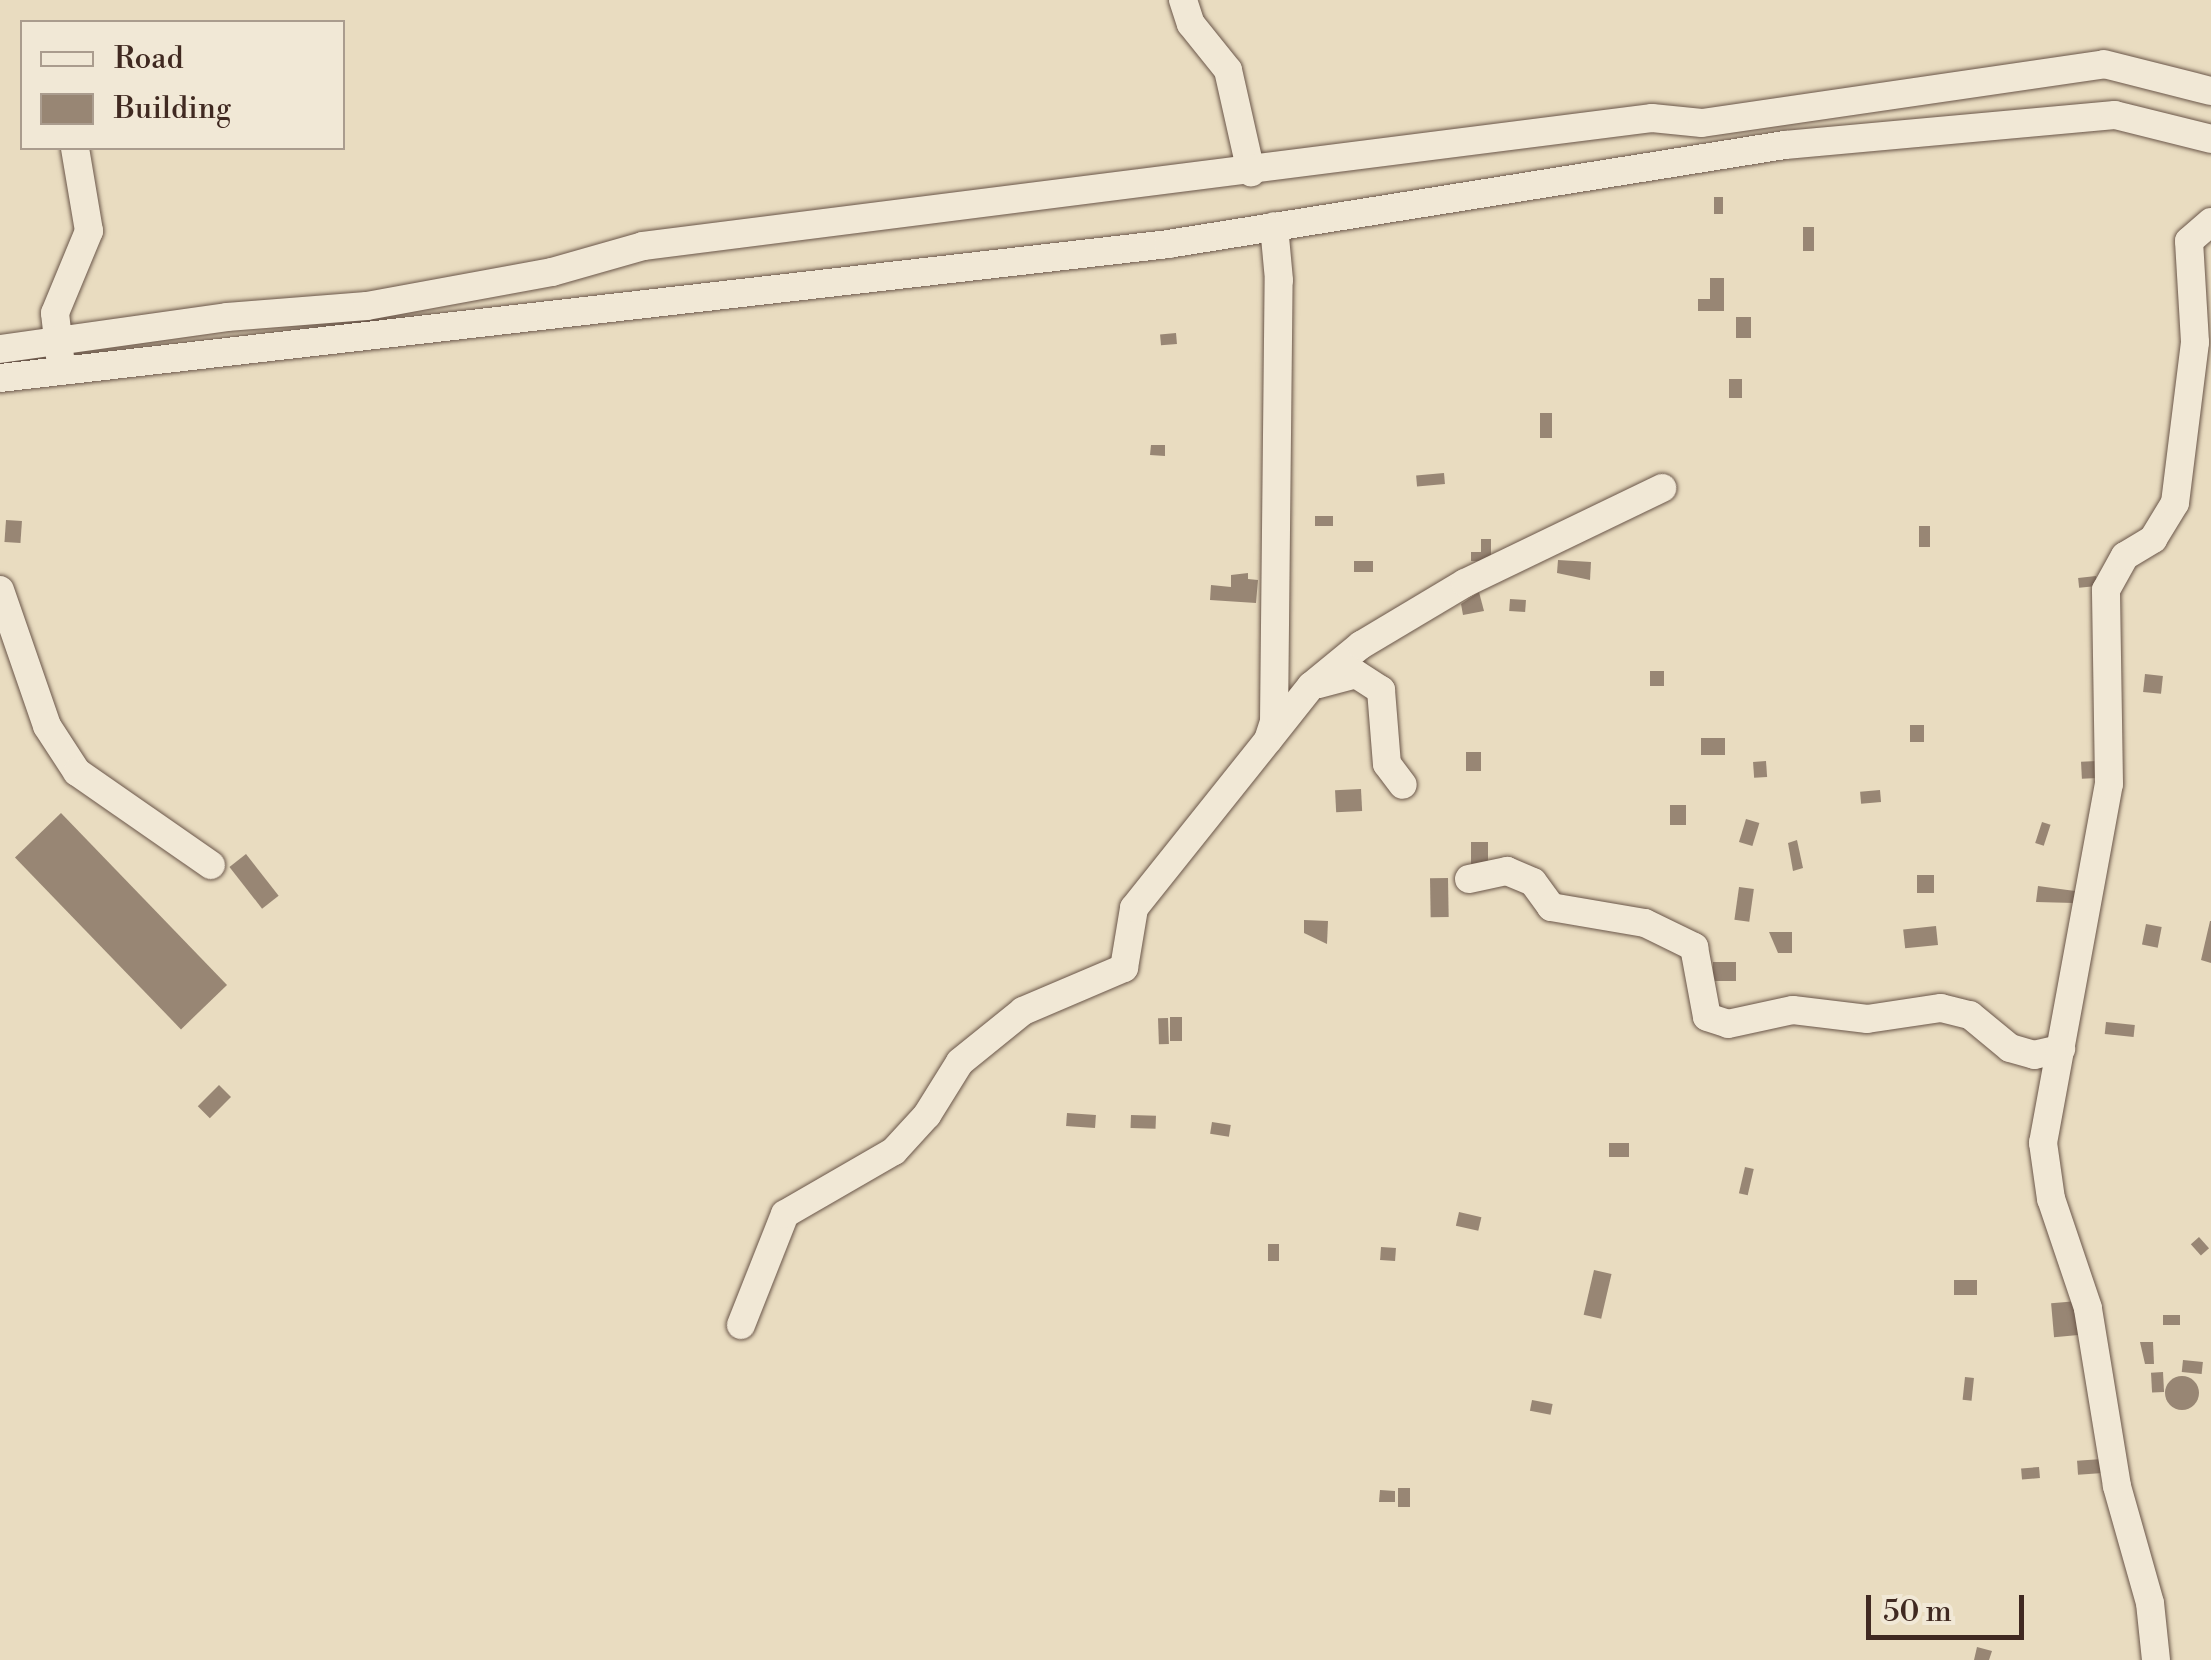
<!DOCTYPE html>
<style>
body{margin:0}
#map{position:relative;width:2211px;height:1660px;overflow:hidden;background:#e9dcc0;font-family:"Libre Bodoni",serif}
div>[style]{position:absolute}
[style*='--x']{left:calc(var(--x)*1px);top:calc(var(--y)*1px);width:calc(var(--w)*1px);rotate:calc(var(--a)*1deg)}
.building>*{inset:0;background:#988674;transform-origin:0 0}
.round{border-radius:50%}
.roads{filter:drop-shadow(0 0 2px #6a5649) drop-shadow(0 0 2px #6a5649)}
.minor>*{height:28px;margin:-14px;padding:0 14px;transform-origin:14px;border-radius:14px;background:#f1e8d6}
span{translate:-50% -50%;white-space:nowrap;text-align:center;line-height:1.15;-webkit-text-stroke:10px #f1e8d6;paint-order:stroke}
.legend{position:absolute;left:20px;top:20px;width:325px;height:130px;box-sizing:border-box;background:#f1e8d6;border:2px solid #aa9c8e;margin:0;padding:12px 18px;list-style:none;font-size:30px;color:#402921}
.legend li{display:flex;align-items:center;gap:20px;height:50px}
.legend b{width:50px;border:2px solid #aa9c8e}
.scale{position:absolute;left:1866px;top:1595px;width:158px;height:45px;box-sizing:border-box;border:5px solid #402921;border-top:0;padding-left:12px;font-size:30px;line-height:35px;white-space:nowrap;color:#402921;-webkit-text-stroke:8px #f1e8d6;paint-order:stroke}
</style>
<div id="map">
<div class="building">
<i style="left:1714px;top:197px;width:9px;height:17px"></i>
<i style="left:1803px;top:227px;width:11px;height:24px"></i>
<i style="clip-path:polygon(1710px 278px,1724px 278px,1724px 311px,1698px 311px,1698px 299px,1710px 299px)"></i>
<i style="left:1736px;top:317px;width:15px;height:21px"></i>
<i style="left:1176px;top:333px;width:11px;height:16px;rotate:85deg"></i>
<i style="left:1729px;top:379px;width:13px;height:19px"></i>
<i style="left:1540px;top:413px;width:12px;height:25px"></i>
<i style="clip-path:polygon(1151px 445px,1165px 445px,1165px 456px,1150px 455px)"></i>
<i style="left:1444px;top:473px;width:11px;height:28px;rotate:85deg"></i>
<i style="left:1333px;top:516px;width:10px;height:18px;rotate:90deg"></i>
<i style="left:6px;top:520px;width:16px;height:22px;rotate:4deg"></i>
<i style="left:1919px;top:526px;width:11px;height:21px"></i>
<i style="clip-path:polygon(1481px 539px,1491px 539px,1491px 562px,1471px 561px,1471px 552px,1481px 552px)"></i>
<i style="clip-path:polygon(1558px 560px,1591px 562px,1590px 580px,1557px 573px)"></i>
<i style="left:1354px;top:561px;width:19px;height:11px"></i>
<i style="clip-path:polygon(1248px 573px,1248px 579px,1258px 580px,1256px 603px,1210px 600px,1211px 585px,1231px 587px,1231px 575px)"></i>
<i style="left:2096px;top:576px;width:10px;height:18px;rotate:84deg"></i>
<i style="clip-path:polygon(1479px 592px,1484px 611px,1463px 615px,1461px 604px)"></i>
<i style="left:1510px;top:599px;width:16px;height:12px;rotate:4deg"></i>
<i style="left:1650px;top:671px;width:14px;height:15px"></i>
<i style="left:2145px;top:674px;width:18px;height:18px;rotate:6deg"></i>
<i style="left:1910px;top:725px;width:14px;height:17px"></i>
<i style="left:1701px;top:738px;width:24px;height:17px"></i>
<i style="left:1466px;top:752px;width:15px;height:19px"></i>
<i style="left:1766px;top:761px;width:16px;height:13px;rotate:86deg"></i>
<i style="left:2097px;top:761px;width:17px;height:16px;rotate:87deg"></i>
<i style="left:1361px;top:789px;width:22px;height:26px;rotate:87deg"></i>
<i style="left:1880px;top:790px;width:12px;height:20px;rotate:85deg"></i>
<i style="left:1670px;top:805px;width:16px;height:20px"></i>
<i style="left:61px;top:813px;width:239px;height:64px;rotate:46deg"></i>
<i style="left:1746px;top:819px;width:14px;height:24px;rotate:17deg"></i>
<i style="left:2042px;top:822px;width:9px;height:22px;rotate:18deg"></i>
<i style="clip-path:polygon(1797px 840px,1803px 868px,1793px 871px,1788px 843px)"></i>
<i style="left:1471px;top:842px;width:17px;height:22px"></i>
<i style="left:246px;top:854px;width:53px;height:21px;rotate:52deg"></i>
<i style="left:1917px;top:875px;width:17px;height:18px"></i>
<i style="left:1448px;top:878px;width:39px;height:18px;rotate:89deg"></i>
<i style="clip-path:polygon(2038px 886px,2075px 891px,2074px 903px,2036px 902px)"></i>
<i style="left:1739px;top:887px;width:15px;height:33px;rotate:8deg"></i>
<i style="clip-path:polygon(1304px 920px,1328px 921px,1327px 944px,1304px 933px)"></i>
<i style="clip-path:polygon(2210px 921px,2211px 921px,2211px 963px,2201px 960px)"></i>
<i style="left:2146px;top:924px;width:16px;height:21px;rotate:11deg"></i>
<i style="left:1936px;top:926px;width:19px;height:33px;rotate:84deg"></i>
<i style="clip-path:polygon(1769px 932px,1792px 932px,1792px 953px,1778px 953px)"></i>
<i style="left:1713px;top:962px;width:23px;height:19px"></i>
<i style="left:1170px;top:1017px;width:12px;height:24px"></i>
<i style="left:1168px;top:1018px;width:26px;height:10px;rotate:88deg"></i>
<i style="left:2106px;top:1022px;width:29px;height:12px;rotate:6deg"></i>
<i style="left:219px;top:1085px;width:17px;height:30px;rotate:45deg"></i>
<i style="left:1067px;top:1113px;width:29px;height:13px;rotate:4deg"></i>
<i style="left:1131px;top:1115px;width:25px;height:13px;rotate:2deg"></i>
<i style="left:1212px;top:1122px;width:19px;height:12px;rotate:9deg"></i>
<i style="left:1609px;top:1143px;width:20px;height:14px"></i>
<i style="left:1745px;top:1167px;width:9px;height:27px;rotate:13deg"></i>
<i style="left:1459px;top:1212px;width:23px;height:14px;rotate:13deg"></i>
<i style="left:2199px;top:1237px;width:15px;height:11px;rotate:48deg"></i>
<i style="left:1268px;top:1244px;width:11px;height:17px"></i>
<i style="left:1381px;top:1247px;width:15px;height:13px;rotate:4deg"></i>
<i style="left:1594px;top:1270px;width:18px;height:46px;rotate:13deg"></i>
<i style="left:1977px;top:1280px;width:15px;height:23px;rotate:90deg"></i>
<i style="left:2078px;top:1301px;width:34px;height:27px;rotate:85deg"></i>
<i style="left:2163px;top:1315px;width:17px;height:10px"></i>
<i style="clip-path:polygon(2140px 1342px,2153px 1342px,2154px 1364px,2145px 1364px)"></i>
<i style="left:2183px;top:1360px;width:20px;height:12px;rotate:6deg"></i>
<i style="left:2163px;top:1372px;width:20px;height:12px;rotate:87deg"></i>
<i class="round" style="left:2165px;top:1376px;width:34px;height:34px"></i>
<i style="left:1965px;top:1377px;width:9px;height:23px;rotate:6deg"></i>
<i style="left:1532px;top:1400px;width:21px;height:11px;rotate:11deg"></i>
<i style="left:2102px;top:1459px;width:14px;height:25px;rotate:86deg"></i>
<i style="left:2039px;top:1467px;width:11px;height:18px;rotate:85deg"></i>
<i style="left:1398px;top:1488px;width:12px;height:19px"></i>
<i style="clip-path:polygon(1380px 1490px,1395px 1491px,1395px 1502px,1379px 1502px)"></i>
<i style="clip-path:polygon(1977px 1647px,1992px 1651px,1989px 1660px,1974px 1660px)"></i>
</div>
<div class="roads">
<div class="minor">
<i style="--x:1183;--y:0;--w:25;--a:72"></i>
<i style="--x:1191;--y:24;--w:59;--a:51.2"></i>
<i style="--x:1228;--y:70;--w:105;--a:77.3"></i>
<i style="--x:0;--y:349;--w:229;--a:-8"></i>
<i style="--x:227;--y:317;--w:140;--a:-4.5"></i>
<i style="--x:367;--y:306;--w:188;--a:-10.4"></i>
<i style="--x:552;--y:272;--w:95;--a:-15.9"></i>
<i style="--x:643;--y:246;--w:1017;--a:-7.23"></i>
<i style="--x:1652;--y:118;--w:50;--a:5.7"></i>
<i style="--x:1702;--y:123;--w:406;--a:-8.3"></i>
<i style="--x:2104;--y:64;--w:110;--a:14.2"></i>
<i style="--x:60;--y:357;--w:44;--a:-96.5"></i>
<i style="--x:55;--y:313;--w:89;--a:-67.5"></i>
<i style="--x:89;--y:231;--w:84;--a:-99.6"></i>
<i style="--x:0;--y:378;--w:1176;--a:-6.54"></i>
<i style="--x:1168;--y:244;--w:625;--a:-9.12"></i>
<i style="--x:1785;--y:145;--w:331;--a:-5.2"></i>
<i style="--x:2115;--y:115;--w:99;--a:14"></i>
<i style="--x:0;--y:590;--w:144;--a:70.9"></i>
<i style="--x:47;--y:726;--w:55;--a:56.9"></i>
<i style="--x:77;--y:772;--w:163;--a:34.8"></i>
<i style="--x:1319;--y:684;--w:38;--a:-15"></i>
<i style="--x:1356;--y:674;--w:30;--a:33"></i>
<i style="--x:1381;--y:690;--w:74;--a:85.4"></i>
<i style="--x:1387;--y:764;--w:26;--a:53"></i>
<i style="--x:1269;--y:739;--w:68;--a:-51.6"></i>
<i style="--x:1311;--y:686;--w:65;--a:-39.4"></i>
<i style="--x:1361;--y:645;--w:121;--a:-30.8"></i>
<i style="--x:1465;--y:583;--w:219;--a:-25.7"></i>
<i style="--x:1469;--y:879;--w:39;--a:-12"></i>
<i style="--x:1507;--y:871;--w:28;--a:23"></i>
<i style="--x:1533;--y:882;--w:31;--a:54"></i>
<i style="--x:1551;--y:907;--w:95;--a:9.7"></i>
<i style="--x:1645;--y:923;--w:55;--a:26.1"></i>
<i style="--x:1694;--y:947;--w:71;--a:79.5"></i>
<i style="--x:1707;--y:1017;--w:22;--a:18"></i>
<i style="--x:1728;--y:1024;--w:66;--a:-12.2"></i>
<i style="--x:1793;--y:1010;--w:75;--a:6.9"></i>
<i style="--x:1867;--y:1019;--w:75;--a:-8.5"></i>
<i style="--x:1941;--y:1008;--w:30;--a:14"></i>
<i style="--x:1970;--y:1015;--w:52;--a:39.5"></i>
<i style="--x:2010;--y:1048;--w:25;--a:16"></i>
<i style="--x:2034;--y:1055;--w:28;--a:-13"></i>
<i style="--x:741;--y:1325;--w:119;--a:-68.4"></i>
<i style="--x:785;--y:1214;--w:126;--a:-30"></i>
<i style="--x:894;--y:1151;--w:49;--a:-47.5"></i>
<i style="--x:927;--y:1115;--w:62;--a:-58.1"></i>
<i style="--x:960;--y:1062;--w:81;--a:-39"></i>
<i style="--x:1023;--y:1011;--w:110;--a:-23.1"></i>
<i style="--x:1124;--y:968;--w:61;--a:-80.5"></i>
<i style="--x:1134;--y:908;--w:215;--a:-51.4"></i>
<i style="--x:1268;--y:740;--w:20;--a:-72"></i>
<i style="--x:1274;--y:721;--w:441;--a:-89.4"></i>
<i style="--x:1279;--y:280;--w:54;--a:-95.3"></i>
<i style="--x:2156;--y:1660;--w:57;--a:-96"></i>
<i style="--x:2150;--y:1603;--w:122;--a:-105.8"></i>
<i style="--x:2117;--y:1486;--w:180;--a:-99.3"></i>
<i style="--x:2088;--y:1308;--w:115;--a:-108.7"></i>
<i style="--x:2051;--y:1199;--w:57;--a:-98.1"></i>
<i style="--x:2043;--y:1143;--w:365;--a:-79.6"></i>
<i style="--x:2109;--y:784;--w:194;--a:-90.9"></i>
<i style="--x:2106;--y:590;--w:39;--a:-61"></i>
<i style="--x:2125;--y:556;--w:33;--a:-31"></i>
<i style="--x:2153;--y:539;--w:42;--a:-58.6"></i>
<i style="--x:2175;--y:503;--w:162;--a:-82.9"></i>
<i style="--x:2195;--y:342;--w:101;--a:-93.4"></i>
<i style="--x:2189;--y:241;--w:29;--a:-41"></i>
</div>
</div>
<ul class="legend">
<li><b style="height:12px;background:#f1e8d6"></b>Road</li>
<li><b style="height:28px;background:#988674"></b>Building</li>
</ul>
<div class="scale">50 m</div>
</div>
